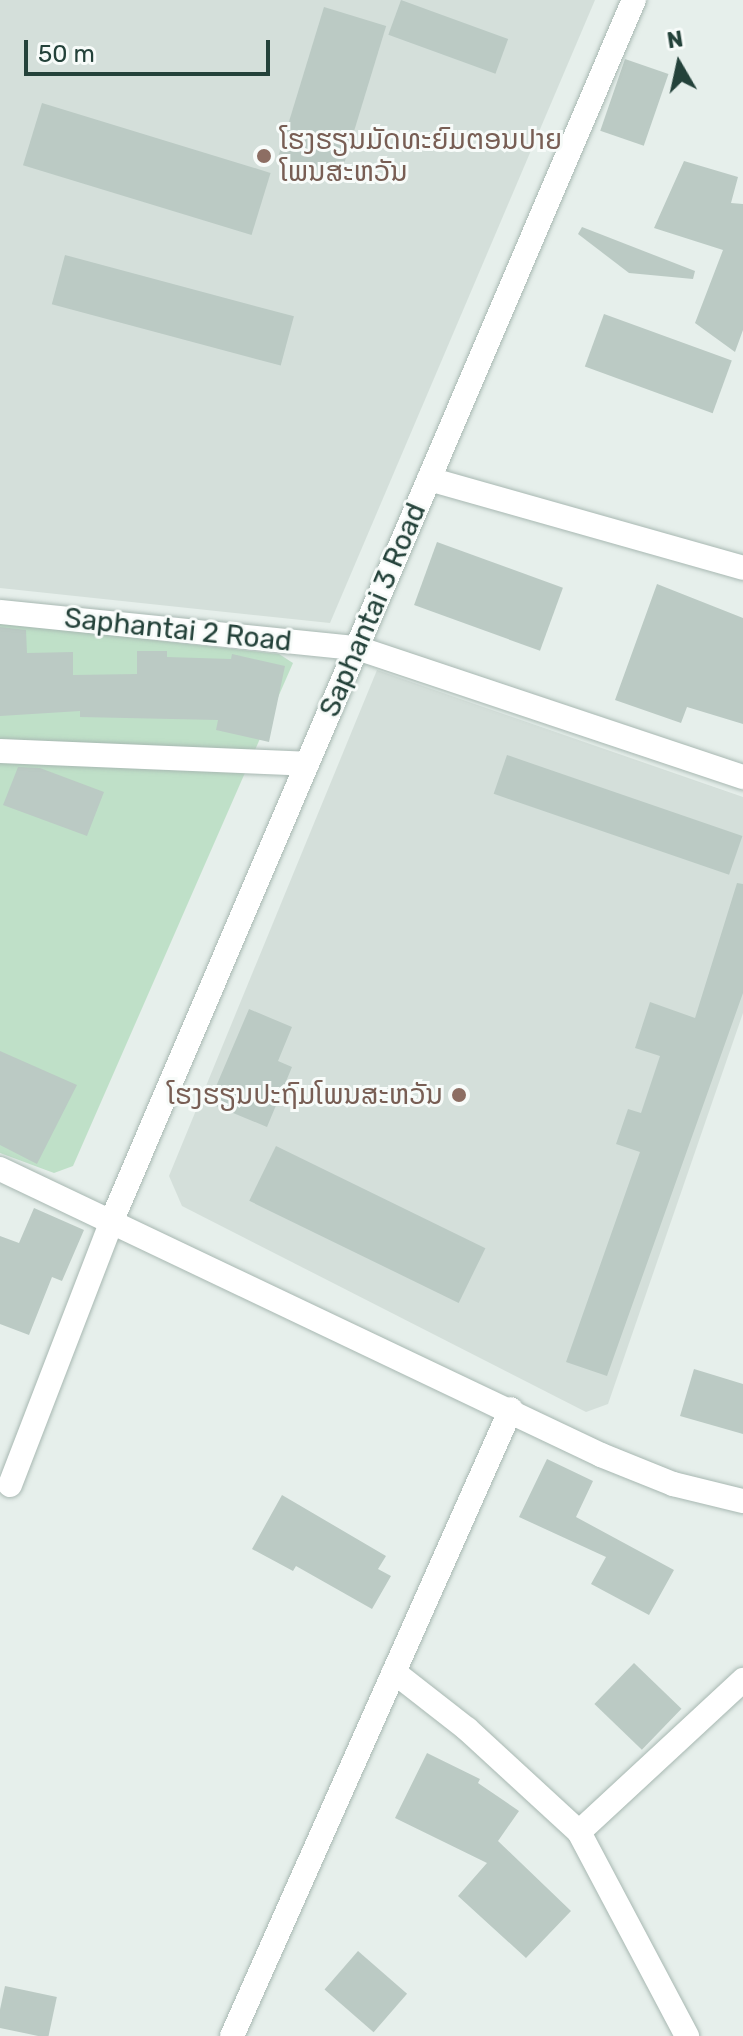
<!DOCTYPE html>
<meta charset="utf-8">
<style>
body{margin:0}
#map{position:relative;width:743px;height:2036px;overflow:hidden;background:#e6efeb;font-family:Rubik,"Noto Sans Lao",sans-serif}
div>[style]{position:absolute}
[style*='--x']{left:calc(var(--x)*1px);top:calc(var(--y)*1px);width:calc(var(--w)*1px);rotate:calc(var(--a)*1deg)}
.built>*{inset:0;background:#d4dfda}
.green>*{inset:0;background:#bfe0c8}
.building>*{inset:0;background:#bbcac4;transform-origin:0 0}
.roads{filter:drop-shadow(0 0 2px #a8b8b2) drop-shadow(0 0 2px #a8b8b2)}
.minor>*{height:24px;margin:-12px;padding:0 12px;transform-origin:12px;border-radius:12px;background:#fff}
.dots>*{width:22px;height:22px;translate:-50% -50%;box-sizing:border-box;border:4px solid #f7fbf9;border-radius:50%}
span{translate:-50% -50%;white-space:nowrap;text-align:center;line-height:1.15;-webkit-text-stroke:6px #f7fbf9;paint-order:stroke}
.education-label{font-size:28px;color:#785e54}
.left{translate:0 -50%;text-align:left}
.right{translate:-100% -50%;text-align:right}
.street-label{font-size:28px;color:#24423a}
.north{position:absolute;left:639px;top:24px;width:80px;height:80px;-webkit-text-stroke:6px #f7fbf9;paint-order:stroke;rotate:351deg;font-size:22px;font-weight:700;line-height:32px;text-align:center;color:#24423a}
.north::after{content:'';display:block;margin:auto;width:28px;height:36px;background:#24423a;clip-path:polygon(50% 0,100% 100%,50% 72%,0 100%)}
.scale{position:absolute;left:24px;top:40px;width:246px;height:36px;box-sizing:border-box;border:4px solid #24423a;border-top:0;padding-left:10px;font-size:24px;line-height:28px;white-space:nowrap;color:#24423a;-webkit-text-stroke:6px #f7fbf9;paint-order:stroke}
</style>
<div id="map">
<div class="built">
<i style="clip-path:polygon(0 0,595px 0,330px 623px,0 588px)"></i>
<i style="clip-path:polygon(377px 670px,743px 797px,743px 1013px,608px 1404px,586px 1412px,182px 1206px,169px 1176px)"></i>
</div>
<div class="green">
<i style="clip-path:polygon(0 623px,279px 654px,293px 663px,73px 1166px,54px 1173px,0 1153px)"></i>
</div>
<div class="building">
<i style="left:401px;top:0;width:114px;height:37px;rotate:20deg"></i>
<i style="left:324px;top:7px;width:65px;height:163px;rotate:17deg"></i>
<i style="left:625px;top:59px;width:46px;height:76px;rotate:19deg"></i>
<i style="left:42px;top:103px;width:239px;height:65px;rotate:17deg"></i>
<i style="clip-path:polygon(684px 161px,738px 177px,731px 203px,743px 204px,743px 330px,735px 352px,695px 323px,723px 250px,654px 228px)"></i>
<i style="clip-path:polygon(582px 227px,695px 271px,693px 279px,629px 273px,578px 234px)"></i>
<i style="left:65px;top:255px;width:237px;height:51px;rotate:15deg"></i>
<i style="left:604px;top:314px;width:136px;height:56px;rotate:20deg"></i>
<i style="left:437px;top:542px;width:134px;height:67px;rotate:20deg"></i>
<i style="clip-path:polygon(657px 584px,743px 618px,743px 724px,687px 707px,681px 723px,615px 700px)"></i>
<i style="clip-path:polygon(0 627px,26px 630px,27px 653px,73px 652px,73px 675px,137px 674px,137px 651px,167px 651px,167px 657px,231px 659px,232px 654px,285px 666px,269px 742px,216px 730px,218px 720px,80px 717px,80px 711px,0 716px)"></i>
<i style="left:507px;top:755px;width:249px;height:41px;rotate:19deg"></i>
<i style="clip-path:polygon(18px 767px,40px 768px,104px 792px,87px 836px,3px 805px)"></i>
<i style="clip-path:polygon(737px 883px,743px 884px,743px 993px,607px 1376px,566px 1362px,640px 1152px,616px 1144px,628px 1109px,641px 1113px,660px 1056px,635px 1048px,650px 1002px,695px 1018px)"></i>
<i style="clip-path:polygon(249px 1009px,292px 1027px,278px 1061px,292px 1067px,267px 1127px,209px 1103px)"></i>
<i style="clip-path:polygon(0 1051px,77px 1085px,37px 1164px,0 1145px)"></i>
<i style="left:276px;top:1146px;width:233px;height:61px;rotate:26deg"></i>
<i style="clip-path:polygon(34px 1208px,84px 1230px,62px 1281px,52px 1277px,29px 1335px,0 1324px,0 1236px,19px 1243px)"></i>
<i style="clip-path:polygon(694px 1369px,743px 1384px,743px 1434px,680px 1416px)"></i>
<i style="clip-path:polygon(547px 1459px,593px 1481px,576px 1517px,674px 1570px,649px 1615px,591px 1584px,606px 1557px,519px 1517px)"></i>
<i style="clip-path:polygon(282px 1495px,386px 1556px,378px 1569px,391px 1576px,372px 1609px,296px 1566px,293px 1571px,252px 1549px)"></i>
<i style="left:634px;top:1663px;width:66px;height:57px;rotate:44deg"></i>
<i style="clip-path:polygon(427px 1753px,480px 1779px,478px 1783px,519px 1811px,498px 1841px,571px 1911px,526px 1958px,458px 1896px,487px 1863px,395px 1818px)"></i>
<i style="left:358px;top:1951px;width:65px;height:51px;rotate:41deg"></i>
<i style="left:5px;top:1986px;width:53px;height:42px;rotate:12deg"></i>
</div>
<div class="roads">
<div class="minor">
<i style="--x:429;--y:479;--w:326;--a:15.8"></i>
<i style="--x:0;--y:612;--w:359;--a:5.8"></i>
<i style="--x:357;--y:648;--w:407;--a:18.5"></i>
<i style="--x:0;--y:751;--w:307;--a:2.4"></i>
<i style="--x:0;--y:1169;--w:666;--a:25.45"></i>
<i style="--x:601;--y:1455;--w:78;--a:21.9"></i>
<i style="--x:673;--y:1484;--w:72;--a:13.7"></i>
<i style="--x:10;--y:1485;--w:284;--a:-68.9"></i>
<i style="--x:112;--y:1220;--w:1327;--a:-66.84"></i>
<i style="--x:394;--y:1672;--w:93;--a:38"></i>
<i style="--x:467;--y:1729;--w:152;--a:42.6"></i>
<i style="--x:579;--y:1832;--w:231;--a:62.1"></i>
<i style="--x:579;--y:1832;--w:224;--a:-42.8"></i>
<i style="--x:232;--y:2036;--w:686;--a:-66.01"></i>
</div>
</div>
<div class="dots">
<i style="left:264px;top:156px;background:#8d6e63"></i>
<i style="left:459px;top:1095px;background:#8d6e63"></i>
</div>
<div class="education-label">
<span class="left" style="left:280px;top:156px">ໂຮງຮຽນມັດທະຍົມຕອນປາຍ<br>ໂພນສະຫວັນ</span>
<span class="right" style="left:443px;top:1095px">ໂຮງຮຽນປະຖົມໂພນສະຫວັນ</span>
</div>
<div class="street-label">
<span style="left:373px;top:610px;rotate:-67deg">Saphantai 3 Road</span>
<span style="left:178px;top:630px;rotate:6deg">Saphantai 2 Road</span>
</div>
<div class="north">N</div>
<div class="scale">50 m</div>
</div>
